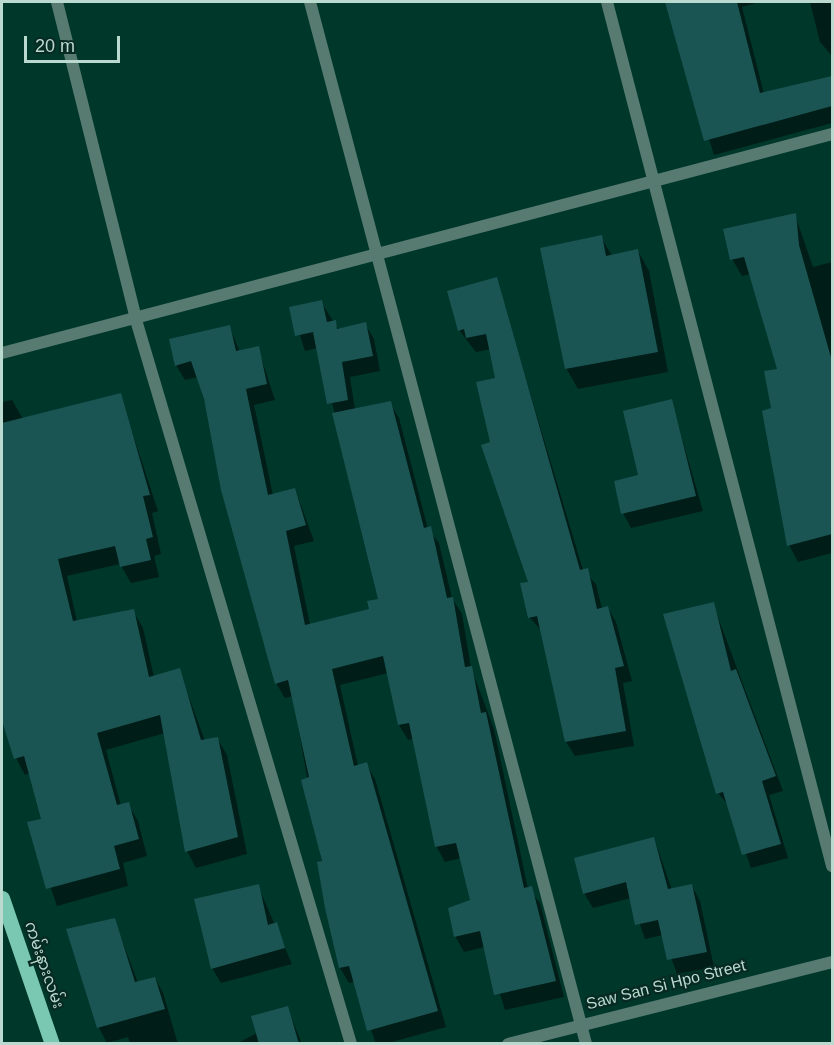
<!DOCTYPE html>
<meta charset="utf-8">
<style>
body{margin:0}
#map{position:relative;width:834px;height:1045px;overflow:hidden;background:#00372b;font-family:Helvetica,"Noto Sans Myanmar",sans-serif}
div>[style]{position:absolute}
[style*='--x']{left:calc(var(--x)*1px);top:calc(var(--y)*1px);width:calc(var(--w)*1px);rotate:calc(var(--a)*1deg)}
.shadow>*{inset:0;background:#0007}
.building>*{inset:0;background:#1a5554}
.street>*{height:12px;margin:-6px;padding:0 6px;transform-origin:6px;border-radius:6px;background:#577b70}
.primary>*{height:15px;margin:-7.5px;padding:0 7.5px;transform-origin:7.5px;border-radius:7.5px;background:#7ac8b1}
span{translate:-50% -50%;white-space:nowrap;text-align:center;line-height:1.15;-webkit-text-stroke:4.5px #072a22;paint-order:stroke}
.street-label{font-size:16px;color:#bad9cf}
.frame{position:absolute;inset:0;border:3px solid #bad9cf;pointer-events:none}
.scale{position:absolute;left:24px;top:36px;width:96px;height:27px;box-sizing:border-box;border:3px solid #bad9cf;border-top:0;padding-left:8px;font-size:18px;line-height:21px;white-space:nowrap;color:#bad9cf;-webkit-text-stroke:4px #072a22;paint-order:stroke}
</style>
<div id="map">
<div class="shadow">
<i style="clip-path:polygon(667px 2px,759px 2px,742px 7px,764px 94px,832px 78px,832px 123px,714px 155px)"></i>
<i style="clip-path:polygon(810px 2px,832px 2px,832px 56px,820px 42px)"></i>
<i style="clip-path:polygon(795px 215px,813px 267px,832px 262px,832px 553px,798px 562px,789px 545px,773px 410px,778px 370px,751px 274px,742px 276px,732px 259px)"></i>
<i style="clip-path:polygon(601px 237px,612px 256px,638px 251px,649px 271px,668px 372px,578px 389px,566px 368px)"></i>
<i style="clip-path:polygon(496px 279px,583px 570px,596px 584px,602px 609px,608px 608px,616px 622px,632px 681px,623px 683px,634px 746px,575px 756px,566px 742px,542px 631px,529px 617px,530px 583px,492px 443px,497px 379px,491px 349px,476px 352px,459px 330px)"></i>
<i style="clip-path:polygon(321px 302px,339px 330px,365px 324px,374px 339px,380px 371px,350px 377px,355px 410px,390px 403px,399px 418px,428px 529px,439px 543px,452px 598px,462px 614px,471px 668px,494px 729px,528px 889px,540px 903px,564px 997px,505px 1010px,485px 947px,464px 952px,455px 936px,471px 901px,461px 858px,445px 862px,436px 846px,413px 739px,408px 740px,399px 725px,388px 673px,340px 685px,358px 766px,366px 764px,375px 779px,446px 1027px,385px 1044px,376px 1044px,355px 982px,349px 983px,340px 968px,293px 696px,285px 698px,276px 683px,198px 377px,185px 380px,176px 365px,229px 326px,240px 352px,258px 348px,275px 400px,254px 405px,273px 495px,295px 489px,314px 541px,294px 546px,310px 625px,370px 610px,380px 600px,335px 414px,317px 348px,305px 351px,291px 308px)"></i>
<i style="clip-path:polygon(120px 395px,158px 511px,152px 513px,161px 554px,154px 556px,159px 577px,131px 583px,120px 564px,67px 576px,77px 622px,133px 611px,143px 628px,154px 677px,179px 670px,205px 741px,217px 738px,227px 755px,247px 854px,196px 868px,187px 851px,165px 733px,106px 750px,121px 806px,128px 804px,138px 821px,147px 856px,123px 863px,128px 886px,57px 906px,29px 823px,43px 820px,30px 773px,25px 775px,16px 758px,2px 716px,2px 402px,12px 400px,23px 419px)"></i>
<i style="clip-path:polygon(671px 401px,703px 511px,631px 528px,623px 513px)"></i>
<i style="clip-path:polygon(713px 604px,783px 791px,769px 795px,788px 858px,751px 868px,729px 806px,718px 793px)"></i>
<i style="clip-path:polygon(654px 838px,672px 890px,692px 886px,700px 901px,714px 967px,677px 974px,663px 935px,645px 939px,631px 898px,593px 908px,584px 893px)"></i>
<i style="clip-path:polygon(258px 886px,292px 964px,221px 983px,212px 968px)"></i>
<i style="clip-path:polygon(114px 919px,138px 983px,155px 978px,163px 993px,178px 1044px,130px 1044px,128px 1037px,107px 1043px,99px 1028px,68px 930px)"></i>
<i style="clip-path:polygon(287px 1007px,302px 1044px,236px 1044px,257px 1033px)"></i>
</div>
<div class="building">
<i style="clip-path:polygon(665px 2px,737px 2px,760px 93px,832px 76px,832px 106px,704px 141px)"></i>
<i style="clip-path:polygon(796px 213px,799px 245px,832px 361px,832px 534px,787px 546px,762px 411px,771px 408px,764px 371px,777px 369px,744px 257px,730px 260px,723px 229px)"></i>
<i style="clip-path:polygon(602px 235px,606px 256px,638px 249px,658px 352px,565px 369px,540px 248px)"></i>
<i style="clip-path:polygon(497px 277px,580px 570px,588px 568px,597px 609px,608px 606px,624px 666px,615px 668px,626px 731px,565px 742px,537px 616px,528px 618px,520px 583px,528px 582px,481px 445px,490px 442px,476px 382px,495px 378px,486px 334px,466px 338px,464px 329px,458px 331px,447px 291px)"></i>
<i style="clip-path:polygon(322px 300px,327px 322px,336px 320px,337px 329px,366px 322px,373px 356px,342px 362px,348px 400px,327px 404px,313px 332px,295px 336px,289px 307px)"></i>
<i style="clip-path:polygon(230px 325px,236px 351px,259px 346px,267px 384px,246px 389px,268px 495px,295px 488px,306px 525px,286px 531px,305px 625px,369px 609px,367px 601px,378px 599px,332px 413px,391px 401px,424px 528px,431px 526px,447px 598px,453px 597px,465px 667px,472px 666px,481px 713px,486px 712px,524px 888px,532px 886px,556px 981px,494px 995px,480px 931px,454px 937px,448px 908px,470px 900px,456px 843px,435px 847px,409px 723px,398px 725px,383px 656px,332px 669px,354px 766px,367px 762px,438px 1011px,367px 1031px,349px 966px,339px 968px,325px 908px,317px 862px,322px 861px,301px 780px,309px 777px,288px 680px,275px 684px,221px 490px,204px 399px,191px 361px,175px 366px,169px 339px)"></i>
<i style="clip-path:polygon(121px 393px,150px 495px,143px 496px,153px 537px,146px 539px,151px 560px,120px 567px,115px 546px,58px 559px,73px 621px,134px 609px,149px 677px,180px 668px,201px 740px,218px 737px,238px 837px,185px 852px,160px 715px,97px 733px,117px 805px,129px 802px,139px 839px,114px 846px,120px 869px,46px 889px,27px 822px,41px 819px,24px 756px,14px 759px,2px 721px,2px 423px)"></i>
<i style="clip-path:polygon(672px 399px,696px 496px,621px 514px,614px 481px,638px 475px,623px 411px)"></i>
<i style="clip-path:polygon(714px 602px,731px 671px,736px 669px,776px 776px,762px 781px,781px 844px,742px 855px,723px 792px,716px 794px,663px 614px)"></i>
<i style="clip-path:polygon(654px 837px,668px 889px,692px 884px,707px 952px,667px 960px,658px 920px,635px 925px,626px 882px,583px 894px,574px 858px)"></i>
<i style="clip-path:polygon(259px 884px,268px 925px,277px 922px,285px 948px,211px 969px,194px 899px)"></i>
<i style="clip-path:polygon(115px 918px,135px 982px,155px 977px,165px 1009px,97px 1028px,66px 929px)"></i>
<i style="clip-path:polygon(288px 1006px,299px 1044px,259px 1044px,251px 1016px)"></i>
</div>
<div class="street">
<i style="--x:57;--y:2;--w:328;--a:76"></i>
<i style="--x:136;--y:320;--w:755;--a:73.46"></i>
<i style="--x:310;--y:2;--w:1078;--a:75.16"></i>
<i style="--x:607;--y:2;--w:893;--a:75.4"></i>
<i style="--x:2;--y:353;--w:858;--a:-14.78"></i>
<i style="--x:508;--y:1044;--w:334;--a:-14.2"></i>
</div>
<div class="primary">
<i style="--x:2;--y:898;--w:154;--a:71.1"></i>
</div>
<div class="street-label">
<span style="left:44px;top:965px;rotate:71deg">ကမ်းနားလမ်း</span>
<span style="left:666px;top:985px;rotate:-14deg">Saw San Si Hpo Street</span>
</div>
<div class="frame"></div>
<div class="scale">20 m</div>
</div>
